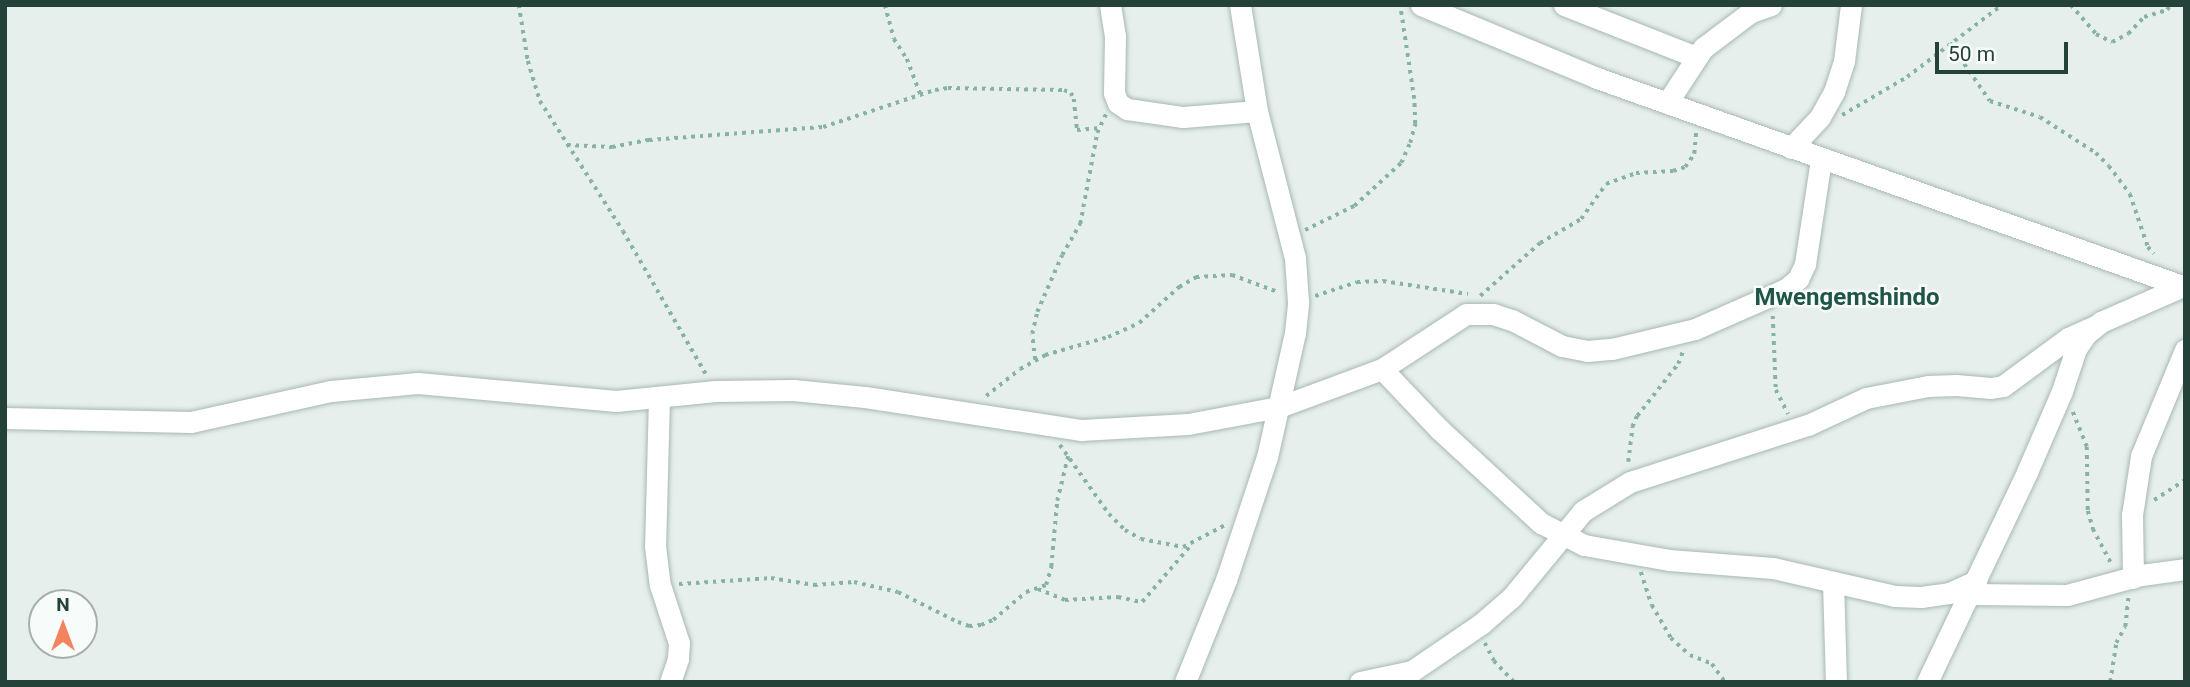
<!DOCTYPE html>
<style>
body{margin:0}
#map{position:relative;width:2190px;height:687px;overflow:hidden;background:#e6efeb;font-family:Roboto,sans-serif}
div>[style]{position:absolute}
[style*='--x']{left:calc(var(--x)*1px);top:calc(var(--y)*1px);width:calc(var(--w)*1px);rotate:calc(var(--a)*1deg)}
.path>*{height:3.5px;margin-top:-1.75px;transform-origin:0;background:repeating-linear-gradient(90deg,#86b3a5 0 3.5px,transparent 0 8.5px)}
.roads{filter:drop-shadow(0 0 2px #a8b8b2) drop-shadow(0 0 2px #a8b8b2)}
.minor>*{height:21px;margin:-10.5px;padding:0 10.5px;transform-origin:10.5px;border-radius:10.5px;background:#fff}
span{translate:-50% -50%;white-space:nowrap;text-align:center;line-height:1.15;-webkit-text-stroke:5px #f7fbf9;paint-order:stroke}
.quarter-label{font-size:24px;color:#1f5548;font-weight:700}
.frame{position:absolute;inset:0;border:7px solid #24423a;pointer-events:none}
.north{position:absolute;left:28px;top:589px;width:70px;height:70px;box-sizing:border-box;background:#f7fbf9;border:2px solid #a3b1ad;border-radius:50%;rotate:0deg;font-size:19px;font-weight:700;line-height:28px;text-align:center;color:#24423a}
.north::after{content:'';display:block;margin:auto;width:24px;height:32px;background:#f4845f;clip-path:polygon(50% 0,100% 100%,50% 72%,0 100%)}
.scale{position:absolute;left:1935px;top:42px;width:133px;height:32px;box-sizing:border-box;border:4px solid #24423a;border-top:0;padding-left:9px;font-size:21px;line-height:24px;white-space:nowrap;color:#24423a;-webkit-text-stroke:5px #f7fbf9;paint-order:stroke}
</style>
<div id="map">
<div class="path">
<i style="--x:519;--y:5;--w:57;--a:80.9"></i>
<i style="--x:528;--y:61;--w:42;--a:73.3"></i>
<i style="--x:540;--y:101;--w:154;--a:57.4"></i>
<i style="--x:623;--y:231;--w:165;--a:59.9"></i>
<i style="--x:885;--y:5;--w:35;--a:75"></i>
<i style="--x:894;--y:39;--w:24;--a:57"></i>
<i style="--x:907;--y:59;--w:39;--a:69"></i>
<i style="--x:2071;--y:5;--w:38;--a:49"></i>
<i style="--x:2096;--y:34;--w:18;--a:27"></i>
<i style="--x:2112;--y:42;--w:18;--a:-27"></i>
<i style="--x:2128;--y:34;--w:23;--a:-47"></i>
<i style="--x:2144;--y:17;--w:24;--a:-17"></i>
<i style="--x:2167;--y:10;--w:6;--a:-59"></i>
<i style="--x:1950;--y:43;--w:70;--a:55.4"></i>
<i style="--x:1990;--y:101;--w:52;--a:17.7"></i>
<i style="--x:2040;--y:117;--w:67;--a:32.7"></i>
<i style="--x:2096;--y:153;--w:18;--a:45"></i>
<i style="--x:2109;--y:166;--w:35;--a:53"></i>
<i style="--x:2130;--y:194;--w:56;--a:71.2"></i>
<i style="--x:2148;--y:247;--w:9;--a:49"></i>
<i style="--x:1842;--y:115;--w:75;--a:-30.3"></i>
<i style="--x:1907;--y:77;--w:119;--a:-37.2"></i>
<i style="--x:567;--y:145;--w:45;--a:2.5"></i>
<i style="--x:612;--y:147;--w:38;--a:-11"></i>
<i style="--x:649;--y:140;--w:174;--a:-4.3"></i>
<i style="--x:823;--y:127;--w:118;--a:-18.3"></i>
<i style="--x:935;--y:90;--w:13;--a:-9"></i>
<i style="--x:948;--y:88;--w:116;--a:1"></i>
<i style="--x:1064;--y:90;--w:8;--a:23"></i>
<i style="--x:1071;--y:93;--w:7;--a:63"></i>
<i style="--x:1074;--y:99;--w:31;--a:84"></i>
<i style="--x:1077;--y:130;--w:23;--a:-5"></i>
<i style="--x:1305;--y:230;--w:55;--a:-26.1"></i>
<i style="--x:1354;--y:206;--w:64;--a:-42.5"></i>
<i style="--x:1401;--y:163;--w:22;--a:-66"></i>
<i style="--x:1410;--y:143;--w:20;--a:-75"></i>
<i style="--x:1415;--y:124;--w:25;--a:-92"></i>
<i style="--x:1414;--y:99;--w:95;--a:-98.5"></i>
<i style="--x:1315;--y:296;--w:44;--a:-18.4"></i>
<i style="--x:1357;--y:282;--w:26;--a:-2"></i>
<i style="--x:1383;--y:281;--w:86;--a:8.7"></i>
<i style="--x:1480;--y:296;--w:80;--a:-41.5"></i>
<i style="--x:1540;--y:243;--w:48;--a:-30.3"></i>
<i style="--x:1581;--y:219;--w:43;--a:-54.5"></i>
<i style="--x:1606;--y:184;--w:32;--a:-20"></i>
<i style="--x:1636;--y:173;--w:37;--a:-3"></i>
<i style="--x:1673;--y:171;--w:13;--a:-18"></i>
<i style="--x:1685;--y:167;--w:16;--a:-55"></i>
<i style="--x:1694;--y:154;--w:21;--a:-85"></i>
<i style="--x:1773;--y:316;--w:74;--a:87.7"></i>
<i style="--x:1776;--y:390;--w:27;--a:63"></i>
<i style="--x:1035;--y:360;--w:26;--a:-97"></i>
<i style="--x:1032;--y:334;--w:23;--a:-77"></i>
<i style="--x:1037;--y:312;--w:62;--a:-66.3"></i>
<i style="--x:1062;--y:255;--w:36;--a:-60"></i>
<i style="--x:1080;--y:224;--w:93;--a:-79.4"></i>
<i style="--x:1097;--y:133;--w:21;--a:-65"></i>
<i style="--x:986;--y:396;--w:43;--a:-38.5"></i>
<i style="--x:1020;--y:369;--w:29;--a:-29"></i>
<i style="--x:1045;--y:355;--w:66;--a:-15.9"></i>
<i style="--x:1108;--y:337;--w:34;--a:-24"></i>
<i style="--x:1139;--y:323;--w:54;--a:-42"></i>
<i style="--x:1179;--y:287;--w:20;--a:-30"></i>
<i style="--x:1196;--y:277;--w:36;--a:-3"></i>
<i style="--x:1232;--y:275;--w:49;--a:20.3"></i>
<i style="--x:2073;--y:412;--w:38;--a:68"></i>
<i style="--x:2087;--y:447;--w:64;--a:89.1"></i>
<i style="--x:2088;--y:511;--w:19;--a:74"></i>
<i style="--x:2093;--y:529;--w:40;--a:62"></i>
<i style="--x:1060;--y:445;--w:85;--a:54.6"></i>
<i style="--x:1109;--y:514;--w:23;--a:45"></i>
<i style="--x:1125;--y:530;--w:18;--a:29"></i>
<i style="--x:1141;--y:539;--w:43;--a:10.8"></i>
<i style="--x:1183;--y:547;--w:47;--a:-27.6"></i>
<i style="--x:1628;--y:462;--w:35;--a:-83"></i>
<i style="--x:1632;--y:427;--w:12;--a:-66"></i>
<i style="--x:1637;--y:416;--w:66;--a:-51.7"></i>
<i style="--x:1678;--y:364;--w:14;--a:-69"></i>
<i style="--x:2154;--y:500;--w:37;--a:-33"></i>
<i style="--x:1641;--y:572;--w:35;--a:72"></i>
<i style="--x:1652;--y:605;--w:38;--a:60"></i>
<i style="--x:1671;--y:638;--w:25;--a:42"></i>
<i style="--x:1690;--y:655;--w:24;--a:22"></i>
<i style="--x:1712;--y:664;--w:22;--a:54"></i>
<i style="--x:679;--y:584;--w:92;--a:-3.7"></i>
<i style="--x:771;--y:578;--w:44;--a:9.2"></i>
<i style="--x:814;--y:585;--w:40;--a:-4.3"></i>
<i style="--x:854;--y:582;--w:45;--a:12.8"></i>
<i style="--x:898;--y:592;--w:67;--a:26.6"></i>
<i style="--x:958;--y:622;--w:12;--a:20"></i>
<i style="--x:969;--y:626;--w:12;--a:-5"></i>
<i style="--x:981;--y:625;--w:13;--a:-23"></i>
<i style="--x:993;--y:620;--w:43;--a:-40.3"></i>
<i style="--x:1026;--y:592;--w:21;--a:-19"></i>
<i style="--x:1046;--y:585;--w:19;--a:-74"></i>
<i style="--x:1051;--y:567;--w:66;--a:-84.8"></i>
<i style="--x:1057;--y:501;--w:46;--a:-76.3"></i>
<i style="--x:1038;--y:589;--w:29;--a:22"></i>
<i style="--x:1065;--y:600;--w:53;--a:-3.2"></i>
<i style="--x:1118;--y:597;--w:25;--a:12"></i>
<i style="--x:1142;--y:602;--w:75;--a:-49.3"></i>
<i style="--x:1485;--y:643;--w:20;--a:63"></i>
<i style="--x:1494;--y:661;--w:29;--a:46"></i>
<i style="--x:2110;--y:682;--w:39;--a:-81"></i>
<i style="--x:2116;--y:643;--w:18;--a:-61"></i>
<i style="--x:2125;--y:627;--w:29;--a:-84"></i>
</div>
<div class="roads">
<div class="minor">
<i style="--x:1110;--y:5;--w:31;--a:81"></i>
<i style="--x:1115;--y:36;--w:57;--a:91"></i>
<i style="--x:1114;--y:93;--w:11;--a:68"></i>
<i style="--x:1118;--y:103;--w:11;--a:34"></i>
<i style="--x:1127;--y:109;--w:57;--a:8.1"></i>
<i style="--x:1183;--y:117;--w:74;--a:-4.6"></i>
<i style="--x:1421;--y:5;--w:191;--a:22.5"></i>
<i style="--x:1597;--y:78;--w:624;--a:19.57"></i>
<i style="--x:1564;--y:5;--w:142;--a:21.5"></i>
<i style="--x:1667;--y:103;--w:66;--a:-56.8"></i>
<i style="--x:1703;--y:48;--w:60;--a:-36.9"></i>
<i style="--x:1751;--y:12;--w:21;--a:-19"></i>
<i style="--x:1791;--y:148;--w:42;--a:-46.9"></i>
<i style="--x:1820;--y:117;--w:29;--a:-61"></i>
<i style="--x:1834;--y:92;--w:33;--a:-72"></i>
<i style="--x:1844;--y:61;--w:56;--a:-82.9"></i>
<i style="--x:1382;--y:369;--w:83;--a:46.5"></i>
<i style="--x:1439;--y:429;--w:139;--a:42.7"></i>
<i style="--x:1541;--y:523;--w:48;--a:27.1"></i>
<i style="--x:1584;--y:545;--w:86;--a:10"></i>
<i style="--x:1669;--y:560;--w:104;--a:4.4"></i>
<i style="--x:1773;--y:568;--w:125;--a:12.9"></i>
<i style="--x:1895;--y:596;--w:26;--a:2"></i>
<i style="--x:1921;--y:597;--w:28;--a:-8"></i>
<i style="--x:1949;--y:593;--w:30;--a:-24"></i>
<i style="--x:659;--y:397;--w:149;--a:91.5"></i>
<i style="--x:655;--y:546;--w:39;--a:83"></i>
<i style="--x:660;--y:585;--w:61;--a:71.9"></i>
<i style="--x:679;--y:643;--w:16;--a:94"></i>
<i style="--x:678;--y:659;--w:24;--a:109"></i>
<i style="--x:5;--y:418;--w:186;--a:1.2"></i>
<i style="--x:191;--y:422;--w:143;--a:-12.5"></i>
<i style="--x:331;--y:391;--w:87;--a:-5.3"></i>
<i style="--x:418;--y:383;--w:199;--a:5.2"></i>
<i style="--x:616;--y:401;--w:100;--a:-5.7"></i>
<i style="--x:716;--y:391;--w:77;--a:-0.7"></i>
<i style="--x:793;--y:390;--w:72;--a:5.6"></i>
<i style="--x:865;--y:397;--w:219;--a:8.7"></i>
<i style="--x:1081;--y:430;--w:107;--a:-3.2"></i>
<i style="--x:1188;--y:424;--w:93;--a:-10.6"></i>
<i style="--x:1279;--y:407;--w:110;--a:-20.3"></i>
<i style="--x:1382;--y:369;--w:100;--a:-33.2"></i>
<i style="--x:1466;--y:314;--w:27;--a:0"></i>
<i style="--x:1493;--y:314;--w:20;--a:18"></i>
<i style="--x:1512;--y:320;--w:56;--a:27.5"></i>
<i style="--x:1562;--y:346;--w:25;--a:11"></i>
<i style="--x:1587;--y:351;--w:25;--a:-5"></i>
<i style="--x:1612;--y:349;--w:85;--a:-13.5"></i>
<i style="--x:1695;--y:329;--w:99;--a:-23.7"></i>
<i style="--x:1786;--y:289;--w:16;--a:-40"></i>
<i style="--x:1798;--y:279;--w:17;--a:-65"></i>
<i style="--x:1805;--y:264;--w:106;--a:-81.3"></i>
<i style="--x:2133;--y:578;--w:63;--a:-90.9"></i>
<i style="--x:2132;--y:515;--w:60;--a:-81.3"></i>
<i style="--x:2141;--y:456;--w:115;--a:-67.5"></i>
<i style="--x:1833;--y:582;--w:100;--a:88.3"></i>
<i style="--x:1969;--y:594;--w:98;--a:0.6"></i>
<i style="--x:2067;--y:595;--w:77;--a:-15.1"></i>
<i style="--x:2141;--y:575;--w:44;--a:-7.8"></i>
<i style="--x:1185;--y:682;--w:110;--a:-68.1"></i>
<i style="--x:1226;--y:580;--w:130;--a:-71.6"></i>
<i style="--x:1267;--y:457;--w:127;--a:-77.3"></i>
<i style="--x:1295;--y:333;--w:31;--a:-84"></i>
<i style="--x:1298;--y:302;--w:44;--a:-93.9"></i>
<i style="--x:1295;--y:258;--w:152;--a:-104.5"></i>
<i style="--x:1257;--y:111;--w:107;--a:-99.1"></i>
<i style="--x:1360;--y:682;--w:53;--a:-11.9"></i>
<i style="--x:1412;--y:671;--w:83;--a:-34.3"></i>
<i style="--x:1481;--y:624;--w:41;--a:-41.1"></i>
<i style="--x:1512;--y:597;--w:112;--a:-50.5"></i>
<i style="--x:1583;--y:511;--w:55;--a:-31.7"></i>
<i style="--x:1630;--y:482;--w:187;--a:-17.8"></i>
<i style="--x:1808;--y:425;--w:64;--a:-25"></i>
<i style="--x:1866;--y:398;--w:63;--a:-11"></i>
<i style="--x:1928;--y:386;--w:28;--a:-2"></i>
<i style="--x:1956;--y:385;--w:35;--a:5"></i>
<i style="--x:1991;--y:388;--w:12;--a:-9"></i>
<i style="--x:2003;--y:386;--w:81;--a:-36.4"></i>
<i style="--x:2068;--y:338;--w:30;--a:-24"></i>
<i style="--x:1927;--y:682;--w:233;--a:-64.5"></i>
<i style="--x:2027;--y:472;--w:88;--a:-66.6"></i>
<i style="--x:2062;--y:391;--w:44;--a:-71.6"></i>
<i style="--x:2076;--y:349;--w:18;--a:-56"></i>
<i style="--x:2086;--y:334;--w:19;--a:-39"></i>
<i style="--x:2101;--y:322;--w:90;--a:-23.7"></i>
</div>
</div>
<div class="quarter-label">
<span style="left:1847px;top:298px">Mwengemshindo</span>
</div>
<div class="frame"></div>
<div class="north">N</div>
<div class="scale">50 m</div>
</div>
